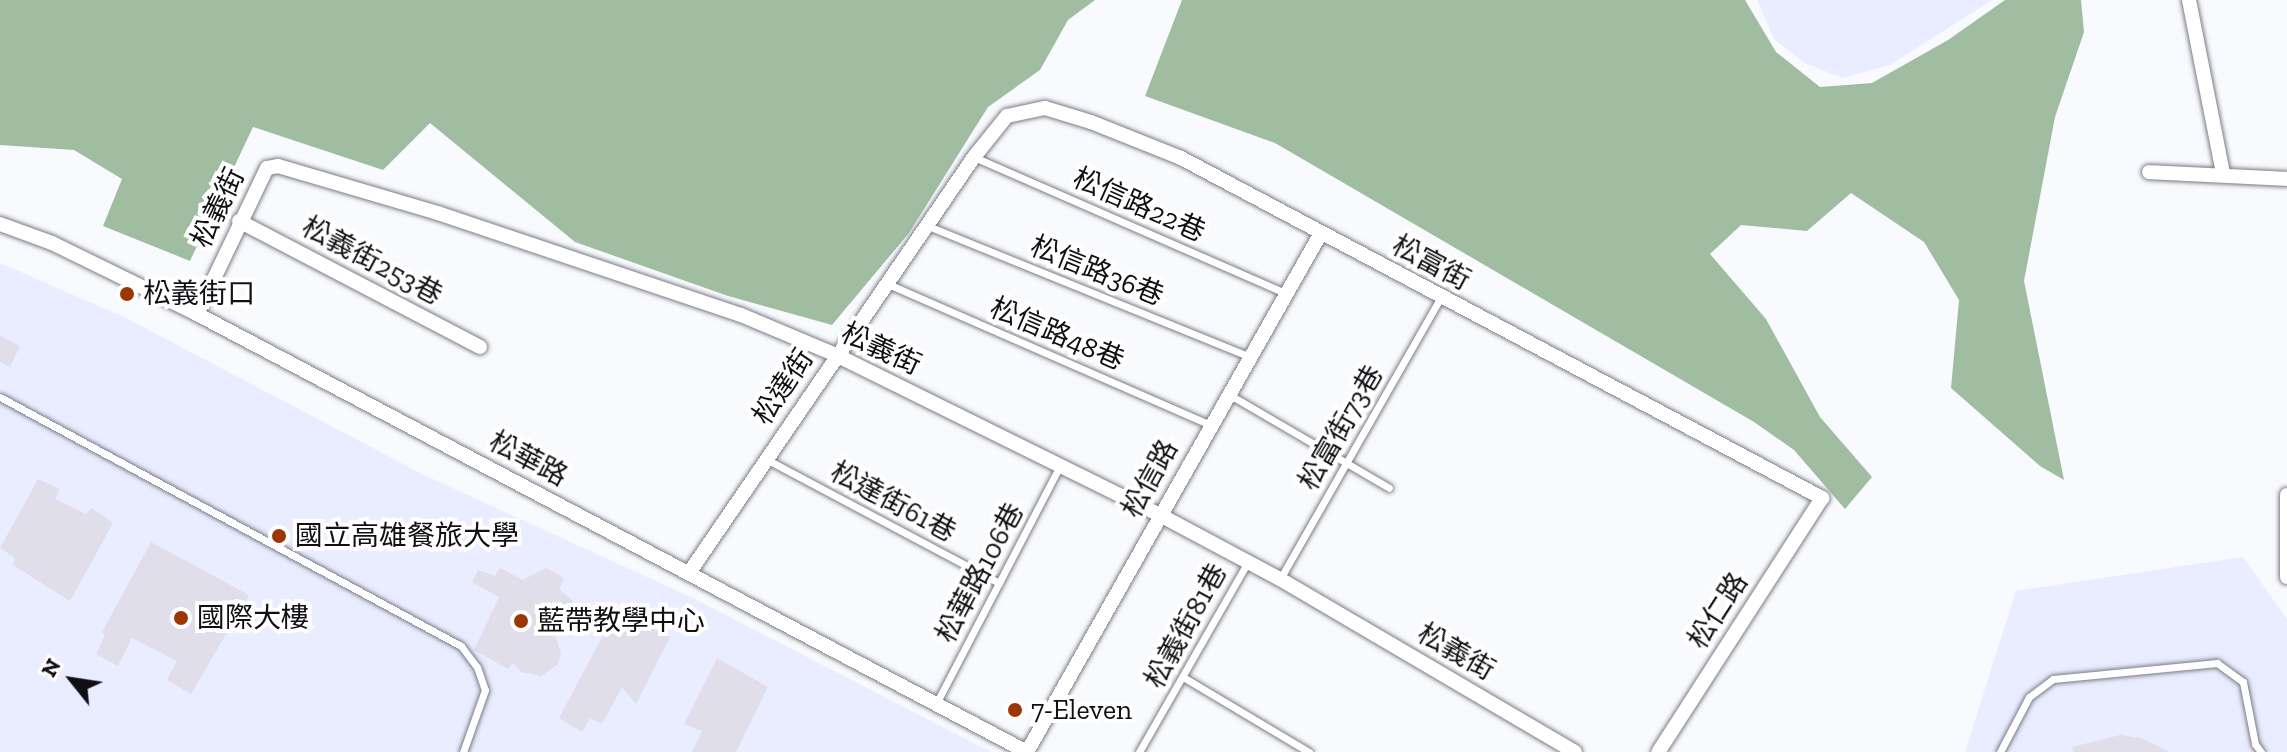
<!DOCTYPE html>
<meta charset="utf-8">
<style>
body{margin:0}
#map{position:relative;width:2287px;height:752px;overflow:hidden;background:#f9fafe;font-family:"Zilla Slab","Noto Sans TC",serif}
div>[style]{position:absolute}
[style*='--x']{left:calc(var(--x)*1px);top:calc(var(--y)*1px);width:calc(var(--w)*1px);rotate:calc(var(--a)*1deg)}
.built>*{inset:0;background:#eaedff}
.forest>*{inset:0;background:#a0bda2}
.building>*{inset:0;background:#dfdee9}
.roads{filter:drop-shadow(0 0 2px #7b7c86) drop-shadow(0 0 2px #7b7c86)}
.service>*{height:7px;margin:-3.5px;padding:0 3.5px;transform-origin:3.5px;border-radius:3.5px;background:#fff}
.minor>*{height:14px;margin:-7px;padding:0 7px;transform-origin:7px;border-radius:7px;background:#fff}
.dots>*{width:22px;height:22px;translate:-50% -50%;box-sizing:border-box;border:4px solid #fff;border-radius:50%}
span{translate:-50% -50%;white-space:nowrap;text-align:center;line-height:1.15;-webkit-text-stroke:8px #fff;paint-order:stroke}
.street-label{font-size:28px;color:#101014}
.poi-label{font-size:28px;color:#101014}
.left{translate:0 -50%;text-align:left}
.north{position:absolute;left:32px;top:640px;width:80px;height:80px;-webkit-text-stroke:6px #fff;paint-order:stroke;rotate:300deg;font-size:22px;font-weight:700;line-height:32px;text-align:center;color:#101014}
.north::after{content:'';display:block;margin:auto;width:28px;height:36px;background:#101014;clip-path:polygon(50% 0,100% 100%,50% 72%,0 100%)}
</style>
<div id="map">
<div class="built">
<i style="clip-path:polygon(1757px 0,1992px 0,1890px 65px,1842px 78px,1805px 63px,1774px 39px)"></i>
<i style="clip-path:polygon(0 263px,126px 318px,424px 475px,693px 598px,991px 752px,0 752px)"></i>
<i style="clip-path:polygon(2243px 557px,2287px 619px,2287px 752px,1965px 752px,2016px 591px)"></i>
</div>
<div class="forest">
<i style="clip-path:polygon(0 0,1095px 0,1068px 20px,1040px 70px,988px 107px,909px 233px,832px 325px,728px 296px,575px 242px,430px 123px,383px 170px,253px 127px,190px 261px,103px 226px,122px 179px,74px 150px,0 145px)"></i>
<i style="clip-path:polygon(1182px 0,1745px 0,1776px 52px,1820px 87px,1872px 83px,1948px 40px,2005px 0,2081px 0,2084px 32px,2055px 117px,2024px 281px,2064px 480px,2040px 466px,1951px 388px,1959px 300px,1924px 242px,1851px 193px,1807px 231px,1741px 225px,1710px 254px,1766px 319px,1820px 417px,1872px 477px,1845px 509px,1794px 450px,1754px 422px,1275px 143px,1145px 96px)"></i>
</div>
<div class="building">
<i style="clip-path:polygon(0 336px,20px 346px,10px 367px,0 362px)"></i>
<i style="clip-path:polygon(38px 479px,60px 489px,55px 499px,86px 514px,91px 508px,113px 523px,70px 601px,13px 565px,15px 558px,0 548px)"></i>
<i style="clip-path:polygon(151px 542px,249px 595px,191px 694px,167px 680px,177px 661px,132px 638px,118px 666px,96px 654px,105px 635px,102px 632px)"></i>
<i style="clip-path:polygon(500px 568px,523px 580px,546px 568px,564px 578px,559px 589px,573px 601px,565px 615px,544px 603px,561px 653px,558px 664px,541px 676px,521px 672px,513px 663px,508px 669px,474px 650px,499px 597px,472px 582px,478px 570px,495px 576px)"></i>
<i style="clip-path:polygon(617px 609px,670px 637px,636px 704px,622px 687px,602px 724px,590px 718px,582px 732px,559px 718px)"></i>
<i style="clip-path:polygon(717px 658px,768px 687px,736px 752px,692px 752px,702px 731px,684px 724px)"></i>
<i style="clip-path:polygon(2120px 735px,2141px 738px,2170px 752px,2073px 752px,2072px 747px)"></i>
</div>
<div class="roads">
<div class="service">
<i style="--x:974;--y:157;--w:342;--a:23.6"></i>
<i style="--x:928;--y:226;--w:348;--a:22.1"></i>
<i style="--x:888;--y:284;--w:352;--a:23.6"></i>
<i style="--x:1230;--y:395;--w:184;--a:30.3"></i>
<i style="--x:0;--y:397;--w:524;--a:28.37"></i>
<i style="--x:461;--y:646;--w:26;--a:53"></i>
<i style="--x:477;--y:667;--w:24;--a:71"></i>
<i style="--x:485;--y:690;--w:66;--a:109.5"></i>
<i style="--x:766;--y:459;--w:264;--a:28"></i>
<i style="--x:1280;--y:579;--w:323;--a:-60.3"></i>
<i style="--x:1183;--y:677;--w:147;--a:30.8"></i>
<i style="--x:937;--y:702;--w:266;--a:-62.5"></i>
<i style="--x:1139;--y:752;--w:219;--a:-60.2"></i>
<i style="--x:2000;--y:752;--w:62;--a:-62.2"></i>
<i style="--x:2029;--y:697;--w:30;--a:-37"></i>
<i style="--x:2053;--y:679;--w:165;--a:-5.6"></i>
<i style="--x:2217;--y:663;--w:32;--a:36"></i>
<i style="--x:2243;--y:682;--w:63;--a:79"></i>
<i style="--x:2255;--y:744;--w:10;--a:53"></i>
</div>
<div class="minor">
<i style="--x:2189;--y:0;--w:177;--a:78.9"></i>
<i style="--x:2149;--y:172;--w:138;--a:2.9"></i>
<i style="--x:239;--y:221;--w:272;--a:27.6"></i>
<i style="--x:0;--y:224;--w:55;--a:20.1"></i>
<i style="--x:52;--y:243;--w:161;--a:26.1"></i>
<i style="--x:197;--y:314;--w:938;--a:27.82"></i>
<i style="--x:197;--y:314;--w:162;--a:-64.4"></i>
<i style="--x:267;--y:168;--w:11;--a:-10"></i>
<i style="--x:278;--y:166;--w:167;--a:16.4"></i>
<i style="--x:438;--y:213;--w:320;--a:18.6"></i>
<i style="--x:741;--y:315;--w:103;--a:22.8"></i>
<i style="--x:836;--y:355;--w:361;--a:26.3"></i>
<i style="--x:1160;--y:515;--w:136;--a:28.1"></i>
<i style="--x:1280;--y:579;--w:342;--a:30.4"></i>
<i style="--x:2287;--y:495;--w:82;--a:90"></i>
<i style="--x:689;--y:573;--w:504;--a:-55.59"></i>
<i style="--x:974;--y:157;--w:53;--a:-51.2"></i>
<i style="--x:1007;--y:116;--w:39;--a:-12"></i>
<i style="--x:1045;--y:108;--w:48;--a:16.9"></i>
<i style="--x:1091;--y:122;--w:97;--a:21.8"></i>
<i style="--x:1181;--y:158;--w:726;--a:27.94"></i>
<i style="--x:1822;--y:498;--w:302;--a:122.8"></i>
<i style="--x:1027;--y:752;--w:596;--a:-60.47"></i>
</div>
</div>
<div class="dots">
<i style="left:127px;top:294px;background:#9c3705"></i>
<i style="left:279px;top:536px;background:#9c3705"></i>
<i style="left:181px;top:618px;background:#9c3705"></i>
<i style="left:521px;top:621px;background:#9c3705"></i>
<i style="left:1015px;top:710px;background:#9c3705"></i>
</div>
<div class="street-label">
<span style="left:1139px;top:205px;rotate:24deg">松信路22巷</span>
<span style="left:218px;top:208px;rotate:-64deg">松義街</span>
<span style="left:372px;top:261px;rotate:28deg">松義街253巷</span>
<span style="left:1431px;top:263px;rotate:28deg">松富街</span>
<span style="left:1097px;top:271px;rotate:22deg">松信路36巷</span>
<span style="left:1057px;top:334px;rotate:23deg">松信路48巷</span>
<span style="left:881px;top:349px;rotate:25deg">松義街</span>
<span style="left:783px;top:387px;rotate:-56deg">松達街</span>
<span style="left:1341px;top:428px;rotate:-60deg">松富街73巷</span>
<span style="left:528px;top:459px;rotate:28deg">松華路</span>
<span style="left:1150px;top:479px;rotate:-61deg">松信路</span>
<span style="left:893px;top:502px;rotate:28deg">松達街61巷</span>
<span style="left:980px;top:573px;rotate:-62deg">松華路106巷</span>
<span style="left:1718px;top:611px;rotate:-57deg">松仁路</span>
<span style="left:1186px;top:626px;rotate:-61deg">松義街81巷</span>
<span style="left:1456px;top:652px;rotate:30deg">松義街</span>
</div>
<div class="poi-label">
<span class="left" style="left:143px;top:294px">松義街口</span>
<span class="left" style="left:295px;top:536px">國立高雄餐旅大學</span>
<span class="left" style="left:197px;top:618px">國際大樓</span>
<span class="left" style="left:537px;top:621px">藍帶教學中心</span>
<span class="left" style="left:1031px;top:710px">7-Eleven</span>
</div>
<div class="north">N</div>
</div>
